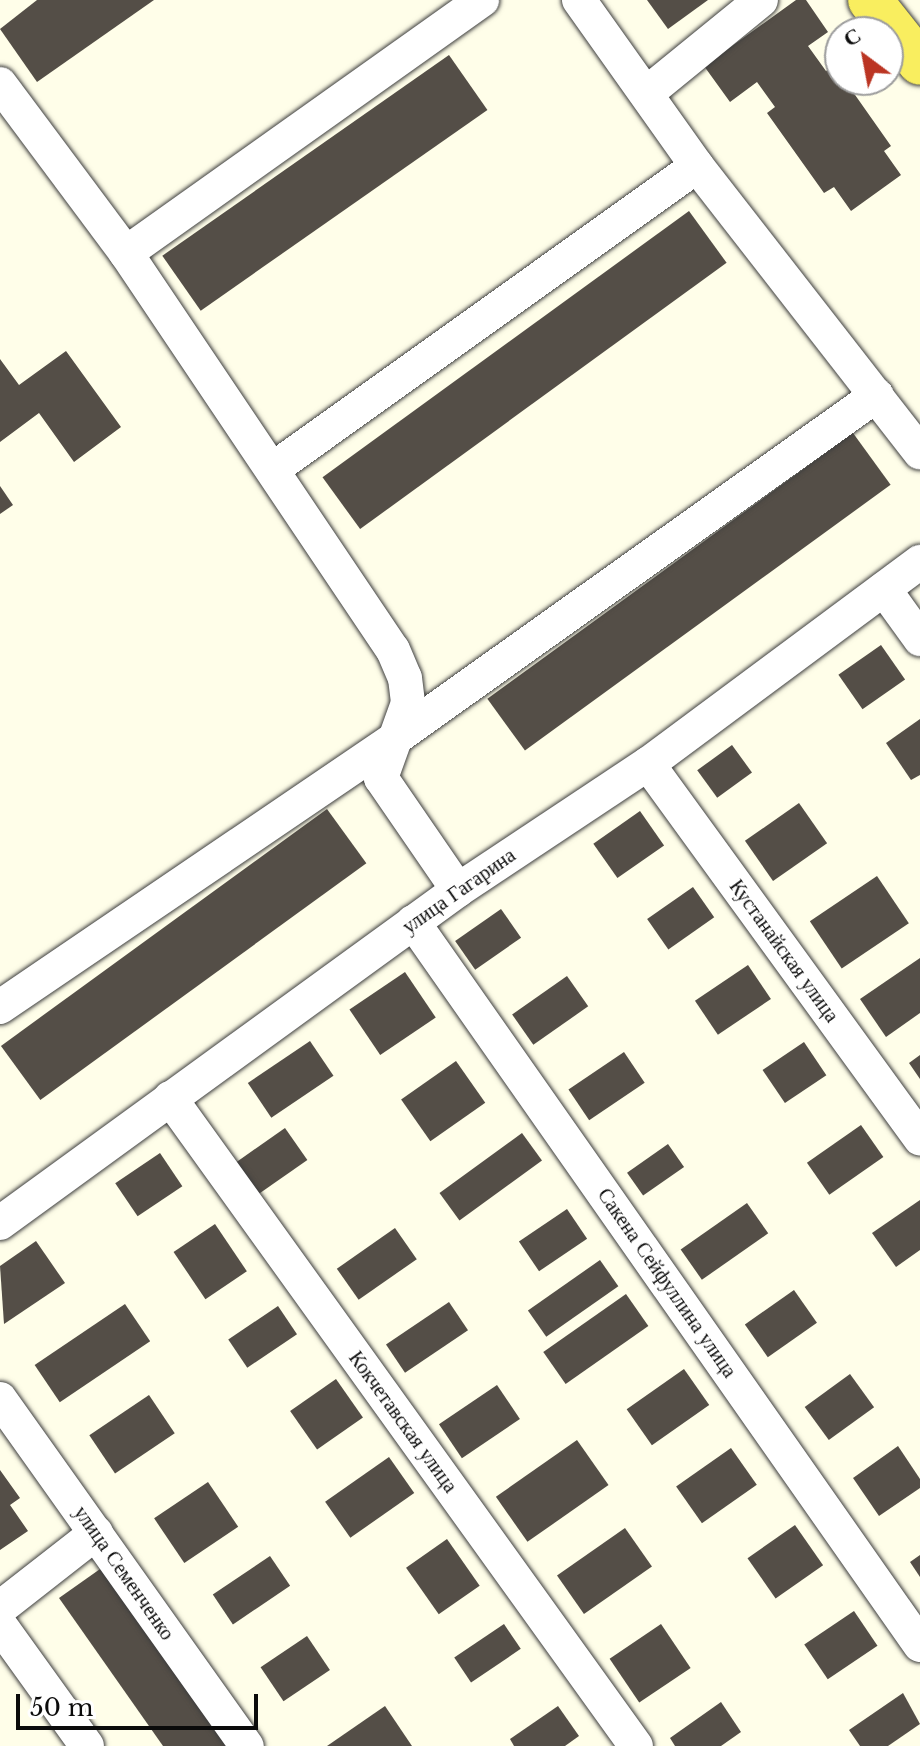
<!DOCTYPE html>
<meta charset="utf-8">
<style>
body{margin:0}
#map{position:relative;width:920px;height:1746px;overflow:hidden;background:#fffee9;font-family:"Libre Baskerville",serif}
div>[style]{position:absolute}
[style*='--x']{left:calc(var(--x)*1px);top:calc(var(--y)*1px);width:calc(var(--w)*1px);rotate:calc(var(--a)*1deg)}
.building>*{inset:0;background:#544e47;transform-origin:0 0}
.roads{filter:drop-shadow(0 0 2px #3e3e3e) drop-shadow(0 0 2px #3e3e3e)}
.minor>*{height:34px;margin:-17px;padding:0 17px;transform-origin:17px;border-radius:17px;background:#fff}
.major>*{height:44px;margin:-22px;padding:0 22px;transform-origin:22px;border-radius:22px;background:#f9ee5f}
span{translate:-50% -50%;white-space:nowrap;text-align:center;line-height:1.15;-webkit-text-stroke:8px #fff;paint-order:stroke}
.street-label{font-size:20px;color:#0b0b0b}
.north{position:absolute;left:824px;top:16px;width:80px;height:80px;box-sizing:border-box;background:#fff;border:2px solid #9d9d9d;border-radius:50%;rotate:328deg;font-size:22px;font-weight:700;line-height:32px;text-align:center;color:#0b0b0b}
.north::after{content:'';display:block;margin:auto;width:28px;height:36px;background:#bb3523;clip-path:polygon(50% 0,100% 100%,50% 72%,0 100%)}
.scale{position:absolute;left:16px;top:1694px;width:242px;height:36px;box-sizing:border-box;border:4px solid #0b0b0b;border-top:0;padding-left:10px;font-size:24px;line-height:28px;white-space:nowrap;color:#0b0b0b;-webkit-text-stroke:6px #fff;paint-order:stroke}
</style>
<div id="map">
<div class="building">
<i style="clip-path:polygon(37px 0,154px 0,37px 82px,0 29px)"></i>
<i style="clip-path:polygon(647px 0,708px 0,668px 29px)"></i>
<i style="clip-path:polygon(796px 0,806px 0,828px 32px,808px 46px,826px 71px,834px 65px,891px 146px,884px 151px,901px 175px,851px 211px,834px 187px,824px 193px,767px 113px,775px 107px,757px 82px,730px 102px,704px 66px)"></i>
<i style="left:449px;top:55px;width:67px;height:350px;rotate:55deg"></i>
<i style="left:689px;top:211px;width:64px;height:453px;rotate:54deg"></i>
<i style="clip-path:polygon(66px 351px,121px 427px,74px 462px,39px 413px,0 442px,0 359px,19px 385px)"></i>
<i style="left:853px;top:433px;width:64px;height:452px;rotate:54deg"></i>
<i style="clip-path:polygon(0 486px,13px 505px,0 514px)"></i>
<i style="left:881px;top:645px;width:42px;height:52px;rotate:55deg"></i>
<i style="clip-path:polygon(920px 719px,920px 775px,911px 780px,886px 743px)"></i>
<i style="left:732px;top:745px;width:34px;height:43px;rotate:54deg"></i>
<i style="left:799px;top:803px;width:49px;height:66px;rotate:55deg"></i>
<i style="left:327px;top:809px;width:67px;height:403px;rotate:54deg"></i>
<i style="left:640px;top:811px;width:42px;height:57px;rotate:55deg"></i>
<i style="left:877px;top:876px;width:57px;height:81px;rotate:56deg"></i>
<i style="left:693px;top:887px;width:37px;height:56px;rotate:55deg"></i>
<i style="left:501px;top:909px;width:35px;height:56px;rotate:55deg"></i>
<i style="clip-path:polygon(920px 958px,920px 1013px,886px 1037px,860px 999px)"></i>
<i style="left:748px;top:965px;width:41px;height:64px;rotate:56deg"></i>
<i style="left:405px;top:972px;width:55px;height:67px;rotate:56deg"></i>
<i style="left:567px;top:976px;width:37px;height:67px;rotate:55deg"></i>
<i style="left:310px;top:1041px;width:42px;height:75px;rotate:56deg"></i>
<i style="left:804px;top:1042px;width:40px;height:50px;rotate:56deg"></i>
<i style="left:624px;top:1052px;width:37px;height:67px;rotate:56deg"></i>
<i style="clip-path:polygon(920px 1055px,920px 1079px,909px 1063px)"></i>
<i style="left:456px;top:1061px;width:51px;height:67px;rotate:55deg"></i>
<i style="left:861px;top:1125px;width:39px;height:66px;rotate:55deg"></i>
<i style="left:285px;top:1128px;width:39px;height:63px;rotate:55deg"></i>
<i style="left:522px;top:1133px;width:34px;height:102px;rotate:54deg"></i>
<i style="left:668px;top:1144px;width:28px;height:50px;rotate:55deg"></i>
<i style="left:160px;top:1153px;width:40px;height:54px;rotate:56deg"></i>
<i style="clip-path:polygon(920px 1200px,920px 1250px,896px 1267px,872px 1233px)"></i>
<i style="left:747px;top:1203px;width:37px;height:81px;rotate:55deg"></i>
<i style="left:567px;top:1209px;width:36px;height:58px;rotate:56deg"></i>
<i style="left:215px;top:1224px;width:57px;height:50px;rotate:56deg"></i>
<i style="left:395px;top:1228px;width:38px;height:71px;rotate:55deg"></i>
<i style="clip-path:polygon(36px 1241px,65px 1283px,4px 1324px,0 1266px)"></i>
<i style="left:600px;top:1260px;width:32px;height:88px;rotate:55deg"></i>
<i style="left:794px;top:1290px;width:40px;height:60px;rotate:55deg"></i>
<i style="left:626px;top:1294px;width:39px;height:101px;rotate:55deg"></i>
<i style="left:449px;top:1302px;width:34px;height:76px;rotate:56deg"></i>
<i style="left:125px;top:1304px;width:45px;height:109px;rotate:56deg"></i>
<i style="left:278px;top:1306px;width:34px;height:60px;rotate:56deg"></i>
<i style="left:684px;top:1369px;width:44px;height:70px;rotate:55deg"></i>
<i style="left:850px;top:1374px;width:41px;height:56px;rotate:54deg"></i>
<i style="left:336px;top:1379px;width:47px;height:56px;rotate:55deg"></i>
<i style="left:497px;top:1385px;width:41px;height:70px;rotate:56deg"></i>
<i style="left:149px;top:1395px;width:46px;height:72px;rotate:56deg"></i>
<i style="left:577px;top:1440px;width:55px;height:99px;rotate:55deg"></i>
<i style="clip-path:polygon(898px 1446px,920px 1479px,920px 1488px,879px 1516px,853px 1478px)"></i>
<i style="left:731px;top:1448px;width:45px;height:67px;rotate:55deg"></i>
<i style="left:389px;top:1457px;width:44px;height:78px;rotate:55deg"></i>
<i style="clip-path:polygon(0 1470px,20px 1498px,10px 1505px,28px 1531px,0 1550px)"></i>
<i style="left:208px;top:1482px;width:54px;height:65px;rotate:56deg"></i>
<i style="left:795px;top:1525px;width:49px;height:58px;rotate:55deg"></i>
<i style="left:625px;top:1528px;width:47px;height:83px;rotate:55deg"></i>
<i style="left:447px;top:1539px;width:57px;height:50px;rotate:55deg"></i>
<i style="clip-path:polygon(920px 1555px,920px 1577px,910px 1562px)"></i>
<i style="left:270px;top:1556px;width:36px;height:69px;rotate:56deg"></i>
<i style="clip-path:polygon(110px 1562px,240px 1746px,163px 1746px,59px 1598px)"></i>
<i style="left:854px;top:1611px;width:42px;height:60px;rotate:56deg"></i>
<i style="left:504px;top:1624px;width:30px;height:60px;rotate:56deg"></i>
<i style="left:661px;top:1624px;width:53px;height:62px;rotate:56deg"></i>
<i style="left:307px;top:1636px;width:41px;height:56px;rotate:56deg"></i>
<i style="clip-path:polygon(903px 1693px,920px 1724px,888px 1746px,860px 1746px,849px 1730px)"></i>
<i style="clip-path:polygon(721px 1702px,741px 1732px,721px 1746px,675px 1746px,670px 1738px)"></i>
<i style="clip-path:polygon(385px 1706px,412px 1746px,327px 1746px)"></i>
<i style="clip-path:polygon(558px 1706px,579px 1736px,565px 1746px,514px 1746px,510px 1739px)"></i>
</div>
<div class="roads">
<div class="minor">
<i style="--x:579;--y:0;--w:204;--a:54.6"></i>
<i style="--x:697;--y:166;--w:363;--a:52.1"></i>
<i style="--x:0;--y:84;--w:211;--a:53.3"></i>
<i style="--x:126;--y:253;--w:478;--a:56.1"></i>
<i style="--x:393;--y:650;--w:30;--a:67"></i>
<i style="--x:405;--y:678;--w:25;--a:83"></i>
<i style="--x:408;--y:703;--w:80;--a:109.8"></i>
<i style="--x:381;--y:778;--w:136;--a:55.5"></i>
<i style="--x:647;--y:93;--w:147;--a:-39.2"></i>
<i style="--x:126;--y:253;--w:437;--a:-35.4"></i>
<i style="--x:273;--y:469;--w:521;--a:-35.55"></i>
<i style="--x:884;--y:589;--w:62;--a:54.2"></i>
<i style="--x:648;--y:764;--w:463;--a:54"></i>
<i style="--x:413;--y:922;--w:883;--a:54.96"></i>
<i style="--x:0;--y:1007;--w:480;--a:-34.2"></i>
<i style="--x:397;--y:737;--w:589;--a:-35.47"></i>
<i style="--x:170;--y:1098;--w:798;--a:54.28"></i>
<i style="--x:0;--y:1223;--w:566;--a:-36.02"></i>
<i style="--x:458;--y:890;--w:228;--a:-33.6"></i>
<i style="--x:648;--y:764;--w:339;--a:-36.6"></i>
<i style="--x:0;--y:1399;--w:426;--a:54.6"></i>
<i style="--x:0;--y:1608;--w:122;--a:-38"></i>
<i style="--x:0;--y:1625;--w:149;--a:54.3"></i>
</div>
<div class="major">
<i style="--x:870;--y:0;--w:80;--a:51.6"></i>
</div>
</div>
<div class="street-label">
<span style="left:459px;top:891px;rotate:-35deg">улица Гагарина</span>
<span style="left:784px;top:951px;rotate:54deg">Кустанайская улица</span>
<span style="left:667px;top:1283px;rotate:55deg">Сакена Сейфуллина улица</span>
<span style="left:403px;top:1422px;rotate:54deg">Кокчетавская улица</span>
<span style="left:124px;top:1573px;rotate:55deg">улица Семенченко</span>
</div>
<div class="north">С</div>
<div class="scale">50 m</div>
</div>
